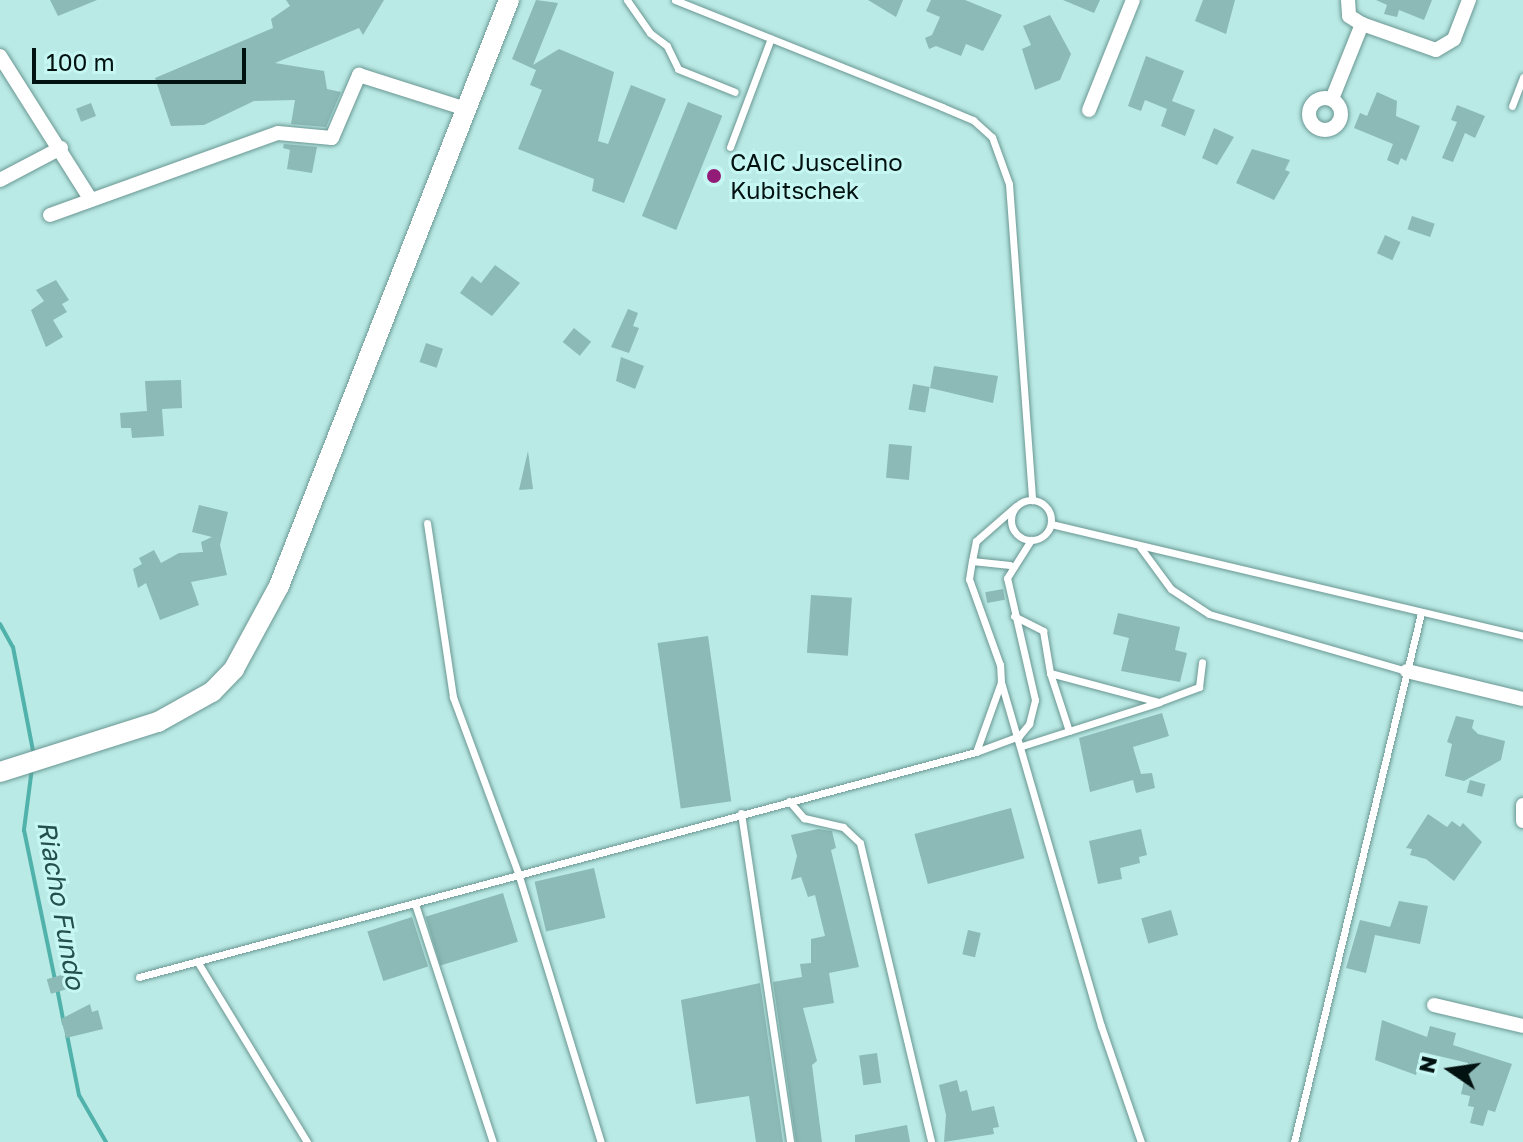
<!DOCTYPE html>
<style>
body{margin:0}
#map{position:relative;width:1523px;height:1142px;overflow:hidden;background:#baeae5;font-family:"Golos Text",sans-serif}
div>[style]{position:absolute}
[style*='--x']{left:calc(var(--x)*1px);top:calc(var(--y)*1px);width:calc(var(--w)*1px);rotate:calc(var(--a)*1deg)}
.stream>*{height:4px;margin:-2px;padding:0 2px;transform-origin:2px;border-radius:2px;background:#51b2ab}
.building>*{inset:0;background:#8cbab6;transform-origin:0 0}
.roads{filter:drop-shadow(0 0 2px #6a9793) drop-shadow(0 0 2px #6a9793)}
.lane>*{height:7px;margin:-3.5px;padding:0 3.5px;transform-origin:3.5px;border-radius:3.5px;background:#fff}
.lane>.ring{margin:-3.5px;padding:0;box-sizing:content-box;background:none;border:7px solid #fff;border-radius:50%}
.street>*{height:14px;margin:-7px;padding:0 7px;transform-origin:7px;border-radius:7px;background:#fff}
.street>.ring{margin:-7px;padding:0;box-sizing:content-box;background:none;border:14px solid #fff;border-radius:50%}
.secondary>*{height:20px;margin:-10px;padding:0 10px;transform-origin:10px;border-radius:10px;background:#fff}
.dots>*{width:22px;height:22px;translate:-50% -50%;box-sizing:border-box;border:4px solid #c7f7f3;border-radius:50%}
span{translate:-50% -50%;white-space:nowrap;text-align:center;line-height:1.15;-webkit-text-stroke:6px #c7f7f3;paint-order:stroke}
.poi-label{font-size:24px;color:#021211}
.left{translate:0 -50%;text-align:left}
.water-label{font-size:26px;color:#234f4c;font-style:italic}
.north{position:absolute;left:1411px;top:1030px;width:80px;height:80px;-webkit-text-stroke:6px #c7f7f3;paint-order:stroke;rotate:283deg;font-size:22px;font-weight:700;line-height:32px;text-align:center;color:#021211}
.north::after{content:'';display:block;margin:auto;width:28px;height:36px;background:#021211;clip-path:polygon(50% 0,100% 100%,50% 72%,0 100%)}
.scale{position:absolute;left:32px;top:48px;width:214px;height:36px;box-sizing:border-box;border:4px solid #021211;border-top:0;padding-left:10px;font-size:24px;line-height:28px;white-space:nowrap;color:#021211;-webkit-text-stroke:6px #c7f7f3;paint-order:stroke}
</style>
<div id="map">
<div class="stream">
<i style="--x:0;--y:624;--w:26;--a:61"></i>
<i style="--x:13;--y:647;--w:111;--a:79.1"></i>
<i style="--x:32;--y:768;--w:63;--a:97.4"></i>
<i style="--x:24;--y:830;--w:153;--a:78.3"></i>
<i style="--x:57;--y:988;--w:36;--a:79"></i>
<i style="--x:67;--y:1035;--w:61;--a:78.7"></i>
<i style="--x:79;--y:1095;--w:54;--a:60.1"></i>
</div>
<div class="building">
<i style="clip-path:polygon(50px 0,97px 0,58px 16px)"></i>
<i style="clip-path:polygon(286px 0,384px 0,363px 35px,359px 28px,275px 63px,324px 71px,327px 89px,341px 92px,326px 127px,291px 124px,295px 100px,254px 101px,204px 125px,171px 126px,155px 78px,273px 28px,271px 19px,290px 6px)"></i>
<i style="clip-path:polygon(536px 0,558px 3px,533px 65px,559px 49px,614px 72px,598px 141px,608px 144px,631px 85px,666px 99px,624px 203px,592px 191px,594px 179px,518px 149px,542px 90px,530px 85px,536px 70px,512px 59px)"></i>
<i style="clip-path:polygon(868px 0,903px 0,896px 17px)"></i>
<i style="clip-path:polygon(931px 0,965px 0,1002px 15px,983px 51px,966px 44px,961px 56px,936px 46px,929px 49px,925px 38px,932px 35px,940px 17px,926px 11px)"></i>
<i style="clip-path:polygon(1063px 0,1100px 0,1094px 13px)"></i>
<i style="clip-path:polygon(1203px 0,1235px 0,1226px 34px,1195px 21px)"></i>
<i style="clip-path:polygon(1376px 0,1432px 0,1424px 20px,1399px 10px,1397px 17px,1384px 14px,1387px 5px)"></i>
<i style="clip-path:polygon(1050px 15px,1071px 54px,1060px 80px,1035px 90px,1022px 49px,1031px 45px,1023px 26px)"></i>
<i style="clip-path:polygon(1146px 56px,1184px 71px,1172px 101px,1195px 110px,1185px 136px,1161px 126px,1167px 109px,1145px 100px,1141px 111px,1128px 106px)"></i>
<i style="clip-path:polygon(1377px 92px,1397px 101px,1396px 116px,1420px 126px,1406px 161px,1401px 158px,1398px 165px,1387px 160px,1393px 144px,1354px 128px,1360px 113px,1367px 116px)"></i>
<i style="left:688px;top:102px;width:37px;height:123px;rotate:22deg"></i>
<i style="left:91px;top:103px;width:14px;height:16px;rotate:69deg"></i>
<i style="clip-path:polygon(1457px 105px,1485px 116px,1475px 138px,1465px 133px,1453px 162px,1442px 158px,1457px 122px,1451px 120px)"></i>
<i style="clip-path:polygon(1214px 128px,1234px 137px,1217px 165px,1202px 158px)"></i>
<i style="clip-path:polygon(284px 144px,317px 147px,312px 173px,287px 169px,290px 150px,283px 148px)"></i>
<i style="clip-path:polygon(1252px 149px,1290px 160px,1285px 170px,1290px 172px,1274px 200px,1236px 183px)"></i>
<i style="left:1412px;top:216px;width:24px;height:14px;rotate:19deg"></i>
<i style="left:1385px;top:235px;width:17px;height:20px;rotate:24deg"></i>
<i style="clip-path:polygon(495px 265px,520px 283px,492px 316px,460px 293px,472px 276px,481px 283px)"></i>
<i style="clip-path:polygon(56px 280px,69px 300px,62px 304px,67px 312px,53px 320px,63px 337px,46px 347px,31px 310px,44px 301px,36px 290px)"></i>
<i style="clip-path:polygon(628px 309px,638px 313px,633px 326px,639px 328px,629px 353px,611px 347px)"></i>
<i style="left:574px;top:328px;width:22px;height:18px;rotate:39deg"></i>
<i style="left:426px;top:343px;width:18px;height:20px;rotate:19deg"></i>
<i style="clip-path:polygon(621px 357px,644px 366px,635px 389px,616px 381px)"></i>
<i style="clip-path:polygon(934px 366px,998px 376px,993px 403px,930px 388px)"></i>
<i style="clip-path:polygon(181px 380px,182px 408px,162px 409px,164px 436px,132px 438px,131px 428px,121px 428px,120px 413px,147px 411px,145px 381px)"></i>
<i style="left:913px;top:384px;width:17px;height:26px;rotate:10deg"></i>
<i style="left:889px;top:444px;width:23px;height:34px;rotate:5deg"></i>
<i style="clip-path:polygon(528px 451px,533px 489px,519px 490px)"></i>
<i style="clip-path:polygon(199px 505px,228px 512px,220px 545px,227px 575px,191px 582px,199px 605px,160px 620px,146px 583px,138px 588px,133px 569px,142px 564px,139px 558px,154px 550px,161px 563px,179px 553px,203px 552px,201px 542px,212px 537px,192px 532px)"></i>
<i style="left:1003px;top:589px;width:11px;height:18px;rotate:80deg"></i>
<i style="left:811px;top:595px;width:41px;height:58px;rotate:4deg"></i>
<i style="clip-path:polygon(1118px 613px,1180px 627px,1175px 650px,1187px 653px,1180px 682px,1121px 671px,1129px 638px,1113px 634px)"></i>
<i style="left:708px;top:636px;width:167px;height:51px;rotate:82deg"></i>
<i style="clip-path:polygon(1162px 713px,1169px 736px,1133px 747px,1141px 774px,1152px 773px,1155px 788px,1136px 793px,1133px 780px,1090px 792px,1079px 738px)"></i>
<i style="clip-path:polygon(1456px 716px,1474px 720px,1472px 728px,1478px 734px,1505px 741px,1501px 760px,1464px 781px,1445px 776px,1452px 744px,1447px 742px)"></i>
<i style="left:1470px;top:780px;width:16px;height:13px;rotate:15deg"></i>
<i style="left:1011px;top:808px;width:52px;height:100px;rotate:75deg"></i>
<i style="clip-path:polygon(1428px 814px,1447px 827px,1452px 821px,1460px 827px,1463px 823px,1482px 842px,1454px 881px,1426px 859px,1410px 855px,1412px 849px,1406px 848px)"></i>
<i style="clip-path:polygon(818px 829px,832px 831px,836px 848px,831px 850px,859px 967px,829px 973px,834px 1003px,803px 1008px,817px 1061px,812px 1065px,822px 1142px,796px 1142px,773px 982px,802px 977px,800px 964px,811px 963px,811px 939px,825px 936px,815px 895px,808px 897px,801px 877px,791px 880px,797px 856px,791px 835px)"></i>
<i style="clip-path:polygon(1141px 829px,1147px 855px,1139px 857px,1140px 863px,1120px 868px,1122px 879px,1098px 884px,1089px 841px)"></i>
<i style="left:594px;top:868px;width:51px;height:61px;rotate:77deg"></i>
<i style="left:503px;top:893px;width:51px;height:81px;rotate:73deg"></i>
<i style="clip-path:polygon(1399px 901px,1428px 906px,1420px 944px,1375px 935px,1366px 973px,1346px 968px,1360px 920px,1390px 927px)"></i>
<i style="left:1171px;top:910px;width:26px;height:31px;rotate:74deg"></i>
<i style="left:412px;top:917px;width:52px;height:47px;rotate:72deg"></i>
<i style="left:968px;top:930px;width:13px;height:25px;rotate:13deg"></i>
<i style="left:65px;top:974px;width:15px;height:19px;rotate:74deg"></i>
<i style="clip-path:polygon(760px 983px,783px 1142px,756px 1142px,749px 1096px,696px 1104px,688px 1050px,681px 1000px)"></i>
<i style="clip-path:polygon(90px 1004px,92px 1012px,98px 1010px,103px 1029px,66px 1038px,61px 1019px)"></i>
<i style="clip-path:polygon(1382px 1020px,1427px 1037px,1430px 1026px,1456px 1033px,1453px 1045px,1512px 1064px,1495px 1112px,1488px 1110px,1483px 1126px,1470px 1123px,1474px 1107px,1468px 1106px,1470px 1096px,1461px 1094px,1468px 1063px,1422px 1052px,1416px 1075px,1375px 1060px)"></i>
<i style="left:877px;top:1053px;width:30px;height:18px;rotate:82deg"></i>
<i style="clip-path:polygon(957px 1080px,960px 1092px,967px 1090px,972px 1111px,994px 1106px,999px 1127px,993px 1128px,994px 1134px,944px 1142px,946px 1115px,939px 1085px)"></i>
<i style="clip-path:polygon(907px 1125px,910px 1142px,855px 1142px,855px 1135px)"></i>
</div>
<div class="roads">
<div class="lane">
<i style="--x:627;--y:0;--w:40;--a:55.1"></i>
<i style="--x:650;--y:33;--w:21;--a:37"></i>
<i style="--x:667;--y:46;--w:25;--a:64"></i>
<i style="--x:678;--y:69;--w:61;--a:22"></i>
<i style="--x:675;--y:0;--w:288;--a:21.8"></i>
<i style="--x:942;--y:107;--w:34;--a:23"></i>
<i style="--x:973;--y:120;--w:25;--a:42"></i>
<i style="--x:992;--y:137;--w:50;--a:70.1"></i>
<i style="--x:1009;--y:184;--w:317;--a:85.8"></i>
<i style="--x:1512;--y:106;--w:31;--a:-69"></i>
<i style="--x:730;--y:147;--w:116;--a:-69.4"></i>
<i class="ring" style="left:1011px;top:500px;width:33px;height:33px"></i>
<i style="--x:427;--y:523;--w:176;--a:81.5"></i>
<i style="--x:453;--y:697;--w:188;--a:69.7"></i>
<i style="--x:518;--y:873;--w:282;--a:72.9"></i>
<i style="--x:1051;--y:524;--w:485;--a:13.3"></i>
<i style="--x:1140;--y:547;--w:52;--a:53.6"></i>
<i style="--x:1171;--y:589;--w:45;--a:33.3"></i>
<i style="--x:1209;--y:614;--w:206;--a:16.1"></i>
<i style="--x:972;--y:561;--w:38;--a:6"></i>
<i style="--x:1014;--y:616;--w:33;--a:27"></i>
<i style="--x:1043;--y:631;--w:43;--a:80.5"></i>
<i style="--x:1050;--y:673;--w:113;--a:14.9"></i>
<i style="--x:1159;--y:702;--w:43;--a:-20.6"></i>
<i style="--x:1199;--y:687;--w:25;--a:-83"></i>
<i style="--x:1050;--y:673;--w:61;--a:71.9"></i>
<i style="--x:1001;--y:682;--w:358;--a:73.8"></i>
<i style="--x:1101;--y:1026;--w:123;--a:71"></i>
<i style="--x:1022;--y:746;--w:142;--a:-17.7"></i>
<i style="--x:976;--y:752;--w:74;--a:-70.3"></i>
<i style="--x:1001;--y:682;--w:17;--a:-93"></i>
<i style="--x:1000;--y:665;--w:91;--a:-109.8"></i>
<i style="--x:969;--y:579;--w:18;--a:-81"></i>
<i style="--x:972;--y:561;--w:20;--a:-79"></i>
<i style="--x:976;--y:541;--w:53;--a:-41.2"></i>
<i style="--x:789;--y:801;--w:23;--a:49"></i>
<i style="--x:804;--y:818;--w:40;--a:13"></i>
<i style="--x:843;--y:827;--w:23;--a:43"></i>
<i style="--x:860;--y:843;--w:307;--a:76.6"></i>
<i style="--x:741;--y:813;--w:333;--a:81.5"></i>
<i style="--x:415;--y:904;--w:250;--a:71.9"></i>
<i style="--x:197;--y:961;--w:212;--a:58.7"></i>
<i style="--x:139;--y:977;--w:867;--a:-15.05"></i>
<i style="--x:976;--y:752;--w:46;--a:-20.4"></i>
<i style="--x:1019;--y:736;--w:16;--a:-50"></i>
<i style="--x:1029;--y:724;--w:25;--a:-76"></i>
<i style="--x:1035;--y:700;--w:125;--a:-102.9"></i>
<i style="--x:1007;--y:578;--w:45;--a:-57.7"></i>
<i style="--x:1294;--y:1142;--w:544;--a:-76.5"></i>
</div>
<div class="street">
<i style="--x:1348;--y:0;--w:16;--a:86"></i>
<i style="--x:1349;--y:16;--w:15;--a:32"></i>
<i style="--x:1362;--y:24;--w:78;--a:19.4"></i>
<i style="--x:1436;--y:50;--w:21;--a:-31"></i>
<i style="--x:1454;--y:39;--w:42;--a:-69"></i>
<i style="--x:0;--y:56;--w:170;--a:57.7"></i>
<i class="ring" style="left:1309px;top:98px;width:18px;height:18px"></i>
<i style="--x:1332;--y:99;--w:81;--a:-68.2"></i>
<i style="--x:1089;--y:110;--w:118;--a:-68.2"></i>
<i style="--x:0;--y:180;--w:69;--a:-27.7"></i>
<i style="--x:50;--y:215;--w:242;--a:-19.8"></i>
<i style="--x:278;--y:133;--w:54;--a:5.3"></i>
<i style="--x:332;--y:138;--w:69;--a:-66.8"></i>
<i style="--x:359;--y:75;--w:112;--a:17.6"></i>
<i style="--x:1407;--y:671;--w:119;--a:13.6"></i>
<i style="--x:1523;--y:805;--w:16;--a:90"></i>
<i style="--x:1434;--y:1005;--w:91;--a:13.3"></i>
</div>
<div class="secondary">
<i style="--x:0;--y:772;--w:166;--a:-17.6"></i>
<i style="--x:158;--y:722;--w:62;--a:-29.1"></i>
<i style="--x:212;--y:692;--w:32;--a:-46"></i>
<i style="--x:234;--y:669;--w:94;--a:-61.5"></i>
<i style="--x:279;--y:586;--w:630;--a:-68.57"></i>
</div>
</div>
<div class="dots">
<i style="left:714px;top:176px;background:#931b78"></i>
</div>
<div class="poi-label">
<span class="left" style="left:730px;top:176px">CAIC Juscelino<br>Kubitschek</span>
</div>
<div class="water-label">
<span style="left:61px;top:905px;rotate:80deg">Riacho Fundo</span>
</div>
<div class="north">N</div>
<div class="scale">100 m</div>
</div>
